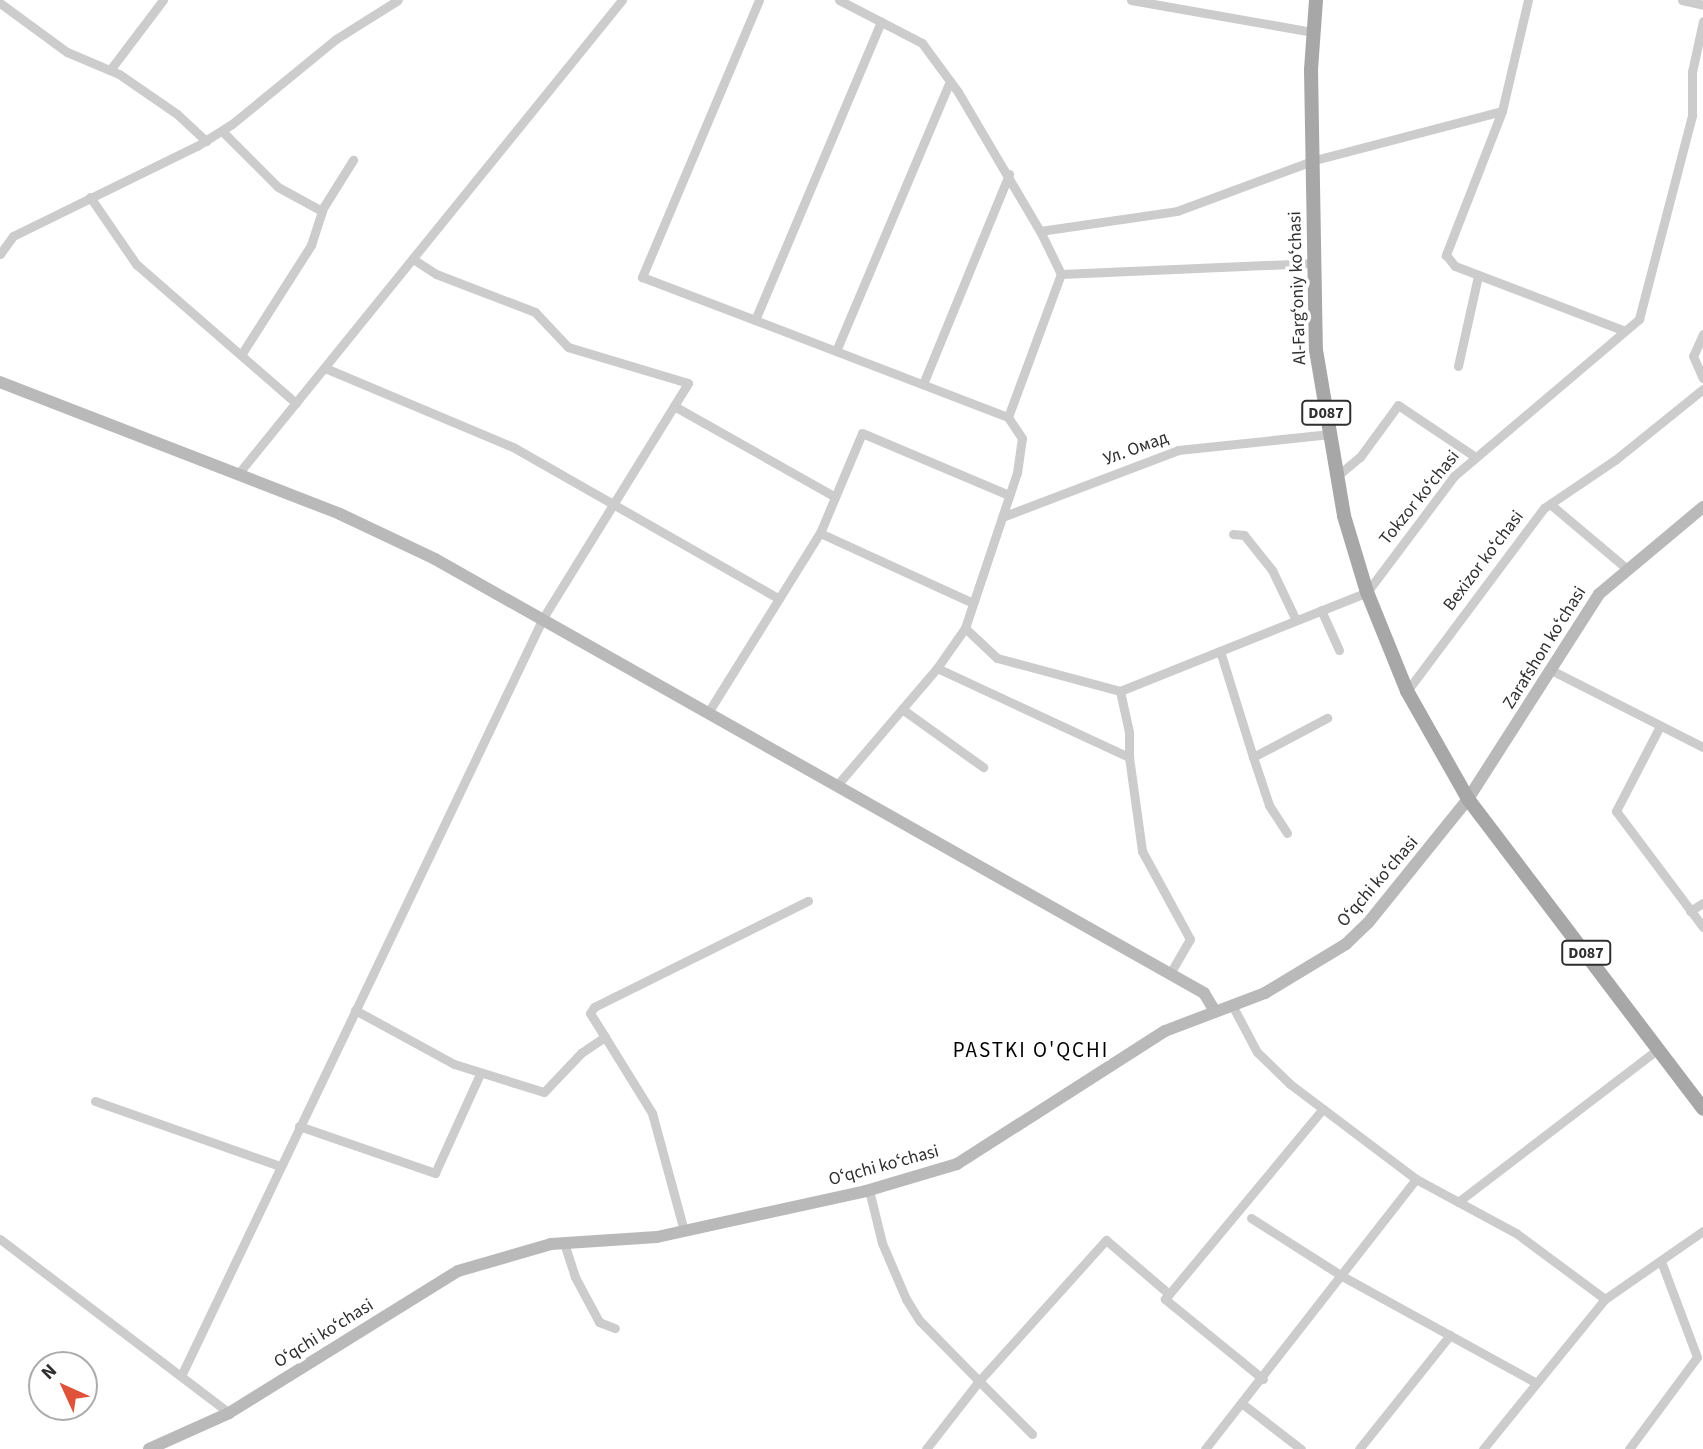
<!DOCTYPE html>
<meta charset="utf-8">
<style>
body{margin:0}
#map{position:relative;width:1703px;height:1449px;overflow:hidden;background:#fff;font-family:"Source Sans 3",sans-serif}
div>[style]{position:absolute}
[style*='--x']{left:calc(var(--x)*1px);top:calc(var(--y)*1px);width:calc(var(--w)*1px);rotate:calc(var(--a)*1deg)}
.street>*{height:9px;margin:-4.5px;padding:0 4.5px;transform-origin:4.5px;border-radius:4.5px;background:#ccc}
.secondary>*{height:12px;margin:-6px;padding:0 6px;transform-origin:6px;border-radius:6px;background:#b9b9b9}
.primary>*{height:14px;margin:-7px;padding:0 7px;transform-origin:7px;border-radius:7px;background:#a7a7a7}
span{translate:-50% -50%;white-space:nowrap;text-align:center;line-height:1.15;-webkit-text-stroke:7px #fff;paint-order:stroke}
.shield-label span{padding:2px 5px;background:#fff;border:2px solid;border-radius:5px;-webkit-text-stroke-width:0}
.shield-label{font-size:16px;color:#2f2f2f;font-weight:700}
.street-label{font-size:18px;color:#2f2f2f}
.quarter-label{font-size:21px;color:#000;letter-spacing:2px}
.north{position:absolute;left:28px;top:1351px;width:70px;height:70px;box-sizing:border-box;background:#fff;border:2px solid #acacac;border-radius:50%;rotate:315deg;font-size:19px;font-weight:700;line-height:28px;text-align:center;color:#2f2f2f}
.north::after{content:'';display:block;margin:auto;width:24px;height:32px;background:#de533a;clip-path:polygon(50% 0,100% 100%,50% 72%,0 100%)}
</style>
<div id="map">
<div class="street">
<i style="--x:759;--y:0;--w:301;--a:112.9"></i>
<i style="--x:642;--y:277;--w:121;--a:20.8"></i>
<i style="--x:755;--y:320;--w:324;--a:-67.1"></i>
<i style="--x:839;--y:0;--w:93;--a:27.4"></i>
<i style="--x:922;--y:43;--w:61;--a:53.7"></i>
<i style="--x:958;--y:92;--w:161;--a:59.5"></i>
<i style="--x:1131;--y:0;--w:185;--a:10"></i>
<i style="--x:1528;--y:0;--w:114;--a:103.2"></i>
<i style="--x:1502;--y:111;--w:155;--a:111.3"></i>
<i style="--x:1446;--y:255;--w:14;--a:51"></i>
<i style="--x:1455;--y:266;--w:180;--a:20.9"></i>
<i style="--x:1682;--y:0;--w:22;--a:13"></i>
<i style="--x:0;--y:3;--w:83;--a:36.2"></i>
<i style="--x:67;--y:52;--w:56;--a:22.9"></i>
<i style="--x:119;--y:74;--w:70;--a:34.6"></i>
<i style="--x:177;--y:114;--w:40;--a:43"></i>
<i style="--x:110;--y:70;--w:88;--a:-52.9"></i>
<i style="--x:222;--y:131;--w:79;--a:45"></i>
<i style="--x:278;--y:187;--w:50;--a:28.6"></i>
<i style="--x:90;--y:197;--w:81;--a:55.5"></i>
<i style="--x:136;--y:264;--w:212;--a:41"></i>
<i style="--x:0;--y:254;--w:22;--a:-54"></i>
<i style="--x:13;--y:236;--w:205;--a:-26.1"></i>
<i style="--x:197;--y:146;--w:41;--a:-32.2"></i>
<i style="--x:232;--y:124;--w:134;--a:-39.3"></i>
<i style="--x:336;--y:39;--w:73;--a:-32.2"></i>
<i style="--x:1061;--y:274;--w:255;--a:-2.5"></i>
<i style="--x:755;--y:320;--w:271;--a:21"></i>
<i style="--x:1703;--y:334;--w:24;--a:114"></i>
<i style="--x:1693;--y:356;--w:24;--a:66"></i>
<i style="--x:836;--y:351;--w:293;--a:-67.1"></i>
<i style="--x:241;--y:355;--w:130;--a:-57.5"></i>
<i style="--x:311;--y:245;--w:39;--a:-72"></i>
<i style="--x:323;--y:208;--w:57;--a:-58"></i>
<i style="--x:1458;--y:366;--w:92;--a:-77.5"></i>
<i style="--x:325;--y:368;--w:204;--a:22.8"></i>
<i style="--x:513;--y:447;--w:306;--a:29.7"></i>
<i style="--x:923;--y:384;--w:227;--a:-67.7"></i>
<i style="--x:674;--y:406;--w:184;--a:29.4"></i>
<i style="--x:238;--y:474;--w:610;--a:-50.99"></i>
<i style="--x:1337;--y:476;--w:30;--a:-40"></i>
<i style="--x:1360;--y:457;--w:64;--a:-53.8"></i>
<i style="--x:1398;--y:405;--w:92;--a:33.9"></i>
<i style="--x:1550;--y:504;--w:99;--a:40.1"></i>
<i style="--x:1002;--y:517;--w:188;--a:-20.8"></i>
<i style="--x:1178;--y:450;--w:153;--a:-6"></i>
<i style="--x:820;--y:533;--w:108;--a:-67.2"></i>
<i style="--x:862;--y:433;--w:160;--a:22.9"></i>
<i style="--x:1233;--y:534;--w:11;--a:5"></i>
<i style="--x:1244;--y:535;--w:45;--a:51.3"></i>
<i style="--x:1272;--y:570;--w:55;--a:64.4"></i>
<i style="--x:1321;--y:610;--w:44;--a:65.8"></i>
<i style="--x:965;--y:628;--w:44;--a:43.2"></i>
<i style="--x:997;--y:658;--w:127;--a:15"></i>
<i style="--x:1120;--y:691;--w:266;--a:-21.8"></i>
<i style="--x:1367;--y:592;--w:145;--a:-53.1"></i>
<i style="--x:1454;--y:476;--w:243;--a:-40.3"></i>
<i style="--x:1639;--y:319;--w:211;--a:-75.4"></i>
<i style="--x:1692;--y:115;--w:43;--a:-90"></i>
<i style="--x:1692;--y:72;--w:52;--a:-77.8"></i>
<i style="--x:1220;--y:651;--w:111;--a:72.7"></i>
<i style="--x:937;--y:668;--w:212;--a:24.9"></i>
<i style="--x:1129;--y:757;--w:25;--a:-90"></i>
<i style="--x:1129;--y:732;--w:42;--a:-102.4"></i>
<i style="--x:1553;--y:671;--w:168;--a:26.9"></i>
<i style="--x:1407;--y:691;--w:229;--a:-53.2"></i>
<i style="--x:1544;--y:508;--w:86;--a:-34.1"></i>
<i style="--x:1615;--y:460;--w:113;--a:-38.9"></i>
<i style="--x:902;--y:709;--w:100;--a:35.6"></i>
<i style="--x:709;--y:711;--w:210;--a:-58.1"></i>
<i style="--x:820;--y:533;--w:168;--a:24.6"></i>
<i style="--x:1660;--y:726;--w:96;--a:117.4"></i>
<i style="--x:1616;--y:811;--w:145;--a:53.1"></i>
<i style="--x:1129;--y:757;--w:95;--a:82.1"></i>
<i style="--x:1142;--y:851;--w:100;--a:61.4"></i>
<i style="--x:1190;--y:939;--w:39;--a:120"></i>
<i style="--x:838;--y:784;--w:153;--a:-49.5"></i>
<i style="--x:937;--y:668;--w:49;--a:-55"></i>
<i style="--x:965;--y:628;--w:163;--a:-71.5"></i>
<i style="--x:1017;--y:473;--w:35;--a:-82"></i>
<i style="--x:1022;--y:438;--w:25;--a:-124"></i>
<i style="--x:1008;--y:417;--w:153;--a:-69.7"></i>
<i style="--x:1061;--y:274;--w:48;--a:-116"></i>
<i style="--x:1040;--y:231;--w:138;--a:-8.3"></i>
<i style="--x:1177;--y:211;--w:147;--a:-20.3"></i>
<i style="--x:1315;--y:160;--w:193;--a:-14.7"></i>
<i style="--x:1287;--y:833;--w:33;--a:-123"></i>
<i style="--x:1269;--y:805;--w:51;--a:-108.4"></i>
<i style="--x:1253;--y:757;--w:84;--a:-27.8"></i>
<i style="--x:1690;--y:911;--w:15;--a:-32"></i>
<i style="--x:1232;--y:1005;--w:53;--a:62"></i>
<i style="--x:1257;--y:1052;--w:46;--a:44.1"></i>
<i style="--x:1290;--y:1084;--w:158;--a:37"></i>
<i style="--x:355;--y:1010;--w:113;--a:28.6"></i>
<i style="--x:454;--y:1064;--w:94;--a:17.3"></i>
<i style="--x:544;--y:1092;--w:54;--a:-46.5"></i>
<i style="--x:581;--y:1053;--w:29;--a:-34"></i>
<i style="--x:605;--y:1037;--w:89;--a:58.3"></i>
<i style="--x:652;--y:1113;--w:122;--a:74.8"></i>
<i style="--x:605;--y:1037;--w:28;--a:-122"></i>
<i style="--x:590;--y:1013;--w:7;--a:-56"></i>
<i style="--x:594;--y:1007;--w:239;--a:-26.4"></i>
<i style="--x:95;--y:1101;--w:196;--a:19.4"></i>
<i style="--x:299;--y:1126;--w:144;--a:19.1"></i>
<i style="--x:435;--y:1173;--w:109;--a:-65.6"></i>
<i style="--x:869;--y:1190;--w:55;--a:76.2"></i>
<i style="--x:882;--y:1243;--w:61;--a:66.8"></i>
<i style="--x:906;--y:1299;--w:26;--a:58"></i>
<i style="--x:920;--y:1321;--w:84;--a:45.5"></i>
<i style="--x:979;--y:1381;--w:190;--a:-48"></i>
<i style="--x:1106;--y:1240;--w:83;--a:40.6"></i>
<i style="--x:1458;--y:1202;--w:252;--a:-37.4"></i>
<i style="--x:1251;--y:1218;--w:108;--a:32.5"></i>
<i style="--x:1342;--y:1276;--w:222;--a:28.8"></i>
<i style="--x:0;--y:1239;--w:288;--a:37.2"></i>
<i style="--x:564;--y:1243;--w:36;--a:72"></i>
<i style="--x:575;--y:1277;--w:51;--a:61.9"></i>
<i style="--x:599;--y:1322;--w:17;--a:21"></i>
<i style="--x:181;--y:1376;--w:840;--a:-64.47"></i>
<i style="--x:543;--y:618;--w:276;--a:-58.3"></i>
<i style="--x:688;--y:383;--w:125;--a:-163.3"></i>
<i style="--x:568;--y:347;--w:48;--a:-133.3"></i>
<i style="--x:535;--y:312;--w:106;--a:-159"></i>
<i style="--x:436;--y:274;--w:27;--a:-147"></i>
<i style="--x:1263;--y:1379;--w:127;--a:-140.8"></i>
<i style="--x:1165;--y:1299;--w:247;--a:-50.3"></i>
<i style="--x:1244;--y:1405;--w:72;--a:37.7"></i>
<i style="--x:926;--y:1449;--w:86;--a:-52.1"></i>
<i style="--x:979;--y:1381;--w:75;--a:45"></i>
<i style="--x:1205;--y:1449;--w:343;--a:-52"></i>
<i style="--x:1416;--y:1179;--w:114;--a:28.4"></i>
<i style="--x:1516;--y:1233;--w:111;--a:36.6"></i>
<i style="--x:1605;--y:1299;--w:119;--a:-34.8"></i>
<i style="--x:1359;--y:1449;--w:146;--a:-51.4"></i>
<i style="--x:1483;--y:1449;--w:193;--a:-50.9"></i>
<i style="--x:1629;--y:1449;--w:114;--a:-53.5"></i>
<i style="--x:1697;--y:1357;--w:103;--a:-110.6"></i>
</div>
<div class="secondary">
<i style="--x:0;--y:382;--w:365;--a:21.2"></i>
<i style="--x:340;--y:514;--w:105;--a:25.3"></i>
<i style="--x:435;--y:559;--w:883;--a:29.44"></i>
<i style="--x:1204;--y:993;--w:21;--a:59"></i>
<i style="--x:149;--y:1449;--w:88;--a:-24.2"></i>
<i style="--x:229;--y:1413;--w:269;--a:-31.8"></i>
<i style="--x:458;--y:1271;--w:97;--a:-16.2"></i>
<i style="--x:551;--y:1244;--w:106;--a:-3.8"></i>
<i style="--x:657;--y:1237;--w:214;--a:-12.4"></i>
<i style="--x:866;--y:1191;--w:95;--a:-16.5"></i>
<i style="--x:957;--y:1164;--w:247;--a:-32.6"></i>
<i style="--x:1165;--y:1031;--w:107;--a:-20.8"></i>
<i style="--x:1265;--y:993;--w:95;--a:-31.2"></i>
<i style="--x:1346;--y:944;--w:30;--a:-44"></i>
<i style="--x:1368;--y:923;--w:159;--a:-51.1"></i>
<i style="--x:1468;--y:799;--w:243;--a:-57.4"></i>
<i style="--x:1599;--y:594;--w:136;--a:-39.9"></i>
</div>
<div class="primary">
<i style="--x:1316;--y:0;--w:70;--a:94.1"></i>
<i style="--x:1311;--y:70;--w:280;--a:89"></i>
<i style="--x:1316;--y:350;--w:168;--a:80.4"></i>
<i style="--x:1344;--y:516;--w:79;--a:73.2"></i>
<i style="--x:1367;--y:592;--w:107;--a:68"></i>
<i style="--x:1407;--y:691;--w:124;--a:60.5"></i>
<i style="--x:1468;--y:799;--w:389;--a:52.8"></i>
</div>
<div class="shield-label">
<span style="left:1326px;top:413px">D087</span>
<span style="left:1586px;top:953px">D087</span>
</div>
<div class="street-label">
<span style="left:1298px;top:288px;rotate:-92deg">Al-Fargʻoniy koʻchasi</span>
<span style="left:1136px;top:449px;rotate:-20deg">Ул. Омад</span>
<span style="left:1420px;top:498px;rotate:-51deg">Tokzor koʻchasi</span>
<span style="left:1484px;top:561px;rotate:-53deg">Bexizor koʻchasi</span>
<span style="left:1545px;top:648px;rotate:-58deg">Zarafshon koʻchasi</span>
<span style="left:1378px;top:882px;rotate:-49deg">Oʻqchi koʻchasi</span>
<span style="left:884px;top:1166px;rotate:-15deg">Oʻqchi koʻchasi</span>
<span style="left:324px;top:1334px;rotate:-32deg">Oʻqchi koʻchasi</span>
</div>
<div class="quarter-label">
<span style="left:1031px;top:1050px">PASTKI O'QCHI</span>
</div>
<div class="north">N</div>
</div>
